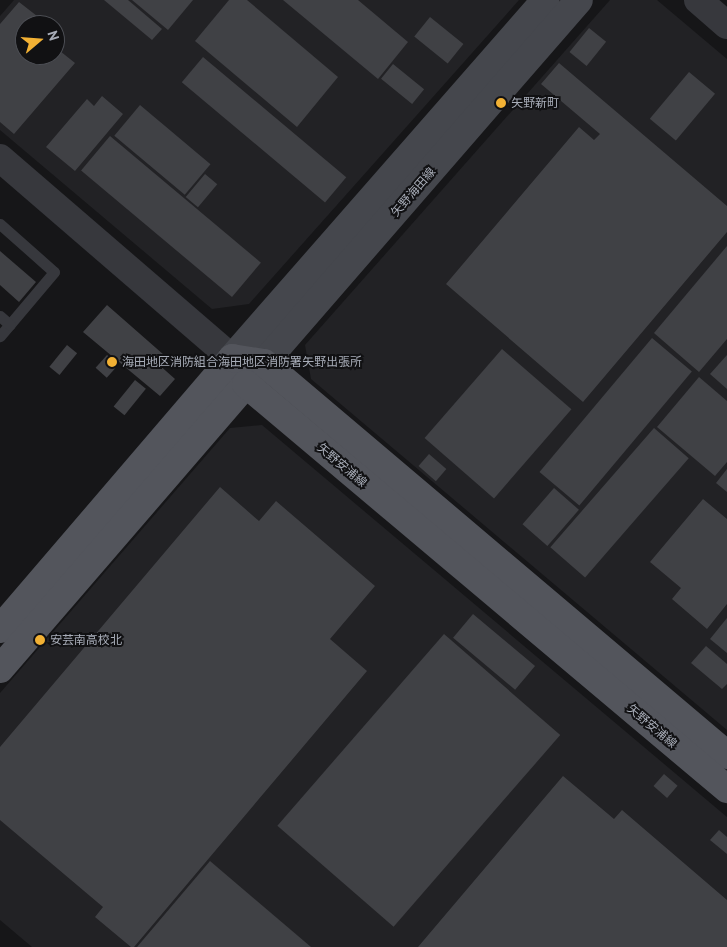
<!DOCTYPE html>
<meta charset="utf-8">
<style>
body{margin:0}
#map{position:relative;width:727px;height:947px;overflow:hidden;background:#161618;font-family:"PT Sans","Noto Sans JP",sans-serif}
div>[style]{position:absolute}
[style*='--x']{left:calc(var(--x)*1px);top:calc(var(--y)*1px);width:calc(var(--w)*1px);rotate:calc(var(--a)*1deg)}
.built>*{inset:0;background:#222225}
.building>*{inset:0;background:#404145;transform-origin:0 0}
.service>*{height:11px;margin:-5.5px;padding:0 5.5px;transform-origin:5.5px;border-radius:5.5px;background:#37383d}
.tertiary>*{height:28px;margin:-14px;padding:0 14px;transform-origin:14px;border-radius:14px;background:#37383d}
.secondary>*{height:28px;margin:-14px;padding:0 14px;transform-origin:14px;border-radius:14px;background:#45474d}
.primary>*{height:28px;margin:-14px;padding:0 14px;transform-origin:14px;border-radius:14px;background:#53555c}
.dots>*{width:14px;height:14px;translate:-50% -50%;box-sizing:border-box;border:2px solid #111113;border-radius:50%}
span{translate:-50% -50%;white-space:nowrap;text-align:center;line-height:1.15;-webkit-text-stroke:4px #111113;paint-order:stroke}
.poi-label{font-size:12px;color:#a8adb8}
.left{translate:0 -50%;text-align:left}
.street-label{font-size:12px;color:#a8adb8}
.north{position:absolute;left:15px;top:15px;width:50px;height:50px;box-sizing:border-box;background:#111113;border:1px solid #4d4f55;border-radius:50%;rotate:72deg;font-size:14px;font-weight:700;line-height:20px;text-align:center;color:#a8adb8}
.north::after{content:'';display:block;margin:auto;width:18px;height:22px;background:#f2b134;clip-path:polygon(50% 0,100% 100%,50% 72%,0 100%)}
</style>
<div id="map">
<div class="built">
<i style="clip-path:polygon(evenodd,14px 0,519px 0,249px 304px,212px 309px,0 130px,0 16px,14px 0,25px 25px,55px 25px,55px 55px,25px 55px,25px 25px)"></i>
<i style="clip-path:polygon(610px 0,657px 0,727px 59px,727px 730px,311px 379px,305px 345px)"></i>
<i style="clip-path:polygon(262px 425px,727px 817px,727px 947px,32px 947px,0 920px,0 693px,230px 428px)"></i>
</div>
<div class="building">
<i style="clip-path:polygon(104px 0,128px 0,162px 29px,152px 40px)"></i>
<i style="clip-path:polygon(132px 0,193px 0,168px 30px)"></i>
<i style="clip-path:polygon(229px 0,247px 0,338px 77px,297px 127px,195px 41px)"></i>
<i style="clip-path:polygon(283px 0,358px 0,408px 42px,378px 79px)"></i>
<i style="clip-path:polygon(19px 2px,37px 16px,30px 25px,25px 25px,25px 55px,55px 55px,55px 47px,75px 63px,14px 134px,0 122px,0 24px)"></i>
<i style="left:430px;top:17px;width:43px;height:25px;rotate:39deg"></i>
<i style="left:589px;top:28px;width:22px;height:31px;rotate:39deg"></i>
<i style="left:203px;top:57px;width:187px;height:33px;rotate:40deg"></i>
<i style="clip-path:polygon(559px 63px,727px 206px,727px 232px,583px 402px,446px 284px,579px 127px,594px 140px,600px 134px,541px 84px)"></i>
<i style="left:393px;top:64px;width:40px;height:19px;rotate:39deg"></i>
<i style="left:689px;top:72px;width:34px;height:61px;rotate:40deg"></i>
<i style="clip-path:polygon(102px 96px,123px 114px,75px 171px,46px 147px,87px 99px,94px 106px)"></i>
<i style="left:140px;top:105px;width:92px;height:40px;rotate:40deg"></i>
<i style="left:110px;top:136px;width:197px;height:45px;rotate:40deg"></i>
<i style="left:205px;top:174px;width:16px;height:30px;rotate:40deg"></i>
<i style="clip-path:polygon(727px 246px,727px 339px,699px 372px,654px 333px)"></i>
<i style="clip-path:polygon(0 251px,36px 282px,19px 302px,0 285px)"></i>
<i style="clip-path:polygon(107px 305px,164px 355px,157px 363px,175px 379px,160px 396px,83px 332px)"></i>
<i style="left:652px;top:338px;width:52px;height:175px;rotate:40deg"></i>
<i style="left:67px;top:345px;width:13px;height:28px;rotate:39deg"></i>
<i style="left:502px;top:349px;width:92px;height:118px;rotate:41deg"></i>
<i style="left:107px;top:355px;width:15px;height:17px;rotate:42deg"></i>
<i style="clip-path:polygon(727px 355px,727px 389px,710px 374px)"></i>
<i style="clip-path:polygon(699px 377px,727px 401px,727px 462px,715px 476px,657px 427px)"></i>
<i style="left:135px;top:380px;width:14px;height:34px;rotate:39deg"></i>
<i style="left:654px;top:428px;width:46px;height:158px;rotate:41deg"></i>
<i style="left:429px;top:454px;width:23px;height:16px;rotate:41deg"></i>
<i style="clip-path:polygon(727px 469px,727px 492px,716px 483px)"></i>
<i style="clip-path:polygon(220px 487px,259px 521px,276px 501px,375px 586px,330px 639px,367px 671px,134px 947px,131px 947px,95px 917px,103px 907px,0 820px,0 747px)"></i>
<i style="left:554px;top:488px;width:33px;height:48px;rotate:41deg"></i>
<i style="clip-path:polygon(703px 499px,727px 519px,727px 604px,707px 629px,672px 599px,681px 588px,650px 562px)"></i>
<i style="left:473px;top:614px;width:81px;height:31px;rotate:40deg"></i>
<i style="clip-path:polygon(727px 618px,727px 653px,710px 639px)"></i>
<i style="left:444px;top:634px;width:154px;height:254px;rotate:41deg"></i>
<i style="clip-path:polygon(706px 646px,727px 664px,727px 684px,722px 689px,691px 663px)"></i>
<i style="left:664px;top:774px;width:18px;height:16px;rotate:41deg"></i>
<i style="clip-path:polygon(563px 776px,614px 819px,622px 810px,727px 900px,727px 947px,418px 947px)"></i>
<i style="clip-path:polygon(719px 830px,727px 837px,727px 854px,710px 840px)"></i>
<i style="clip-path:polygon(210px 861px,311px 947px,137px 947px)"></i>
</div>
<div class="service">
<i style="--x:0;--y:224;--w:72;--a:41.6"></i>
<i style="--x:54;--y:272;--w:84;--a:130.2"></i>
<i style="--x:0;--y:316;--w:13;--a:42"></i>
</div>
<div class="tertiary">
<i style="--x:698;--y:0;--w:38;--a:41"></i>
<i style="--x:0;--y:158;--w:306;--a:40.8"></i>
<i style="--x:232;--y:358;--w:23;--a:61"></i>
</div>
<div class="secondary">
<i style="--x:232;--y:358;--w:476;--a:-48.8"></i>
<i style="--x:249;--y:380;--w:503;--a:-49.03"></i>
</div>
<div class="primary">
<i style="--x:0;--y:629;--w:357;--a:-49.4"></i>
<i style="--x:232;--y:358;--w:32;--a:9"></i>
<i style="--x:264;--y:363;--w:607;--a:40.25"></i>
<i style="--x:0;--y:669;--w:376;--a:-49.2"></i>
<i style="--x:246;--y:384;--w:629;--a:40.1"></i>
</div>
<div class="dots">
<i style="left:501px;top:103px;background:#f2b134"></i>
<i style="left:112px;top:362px;background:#f2b134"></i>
<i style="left:40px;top:640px;background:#f2b134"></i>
</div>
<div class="poi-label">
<span class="left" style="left:511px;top:103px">矢野新町</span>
<span class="left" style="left:122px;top:362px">海田地区消防組合海田地区消防署矢野出張所</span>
<span class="left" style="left:50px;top:640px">安芸南高校北</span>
</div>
<div class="street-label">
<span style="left:413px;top:192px;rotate:-49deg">矢野海田線</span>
<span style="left:342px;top:465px;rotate:40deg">矢野安浦線</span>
<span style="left:652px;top:726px;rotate:40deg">矢野安浦線</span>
</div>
<div class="north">N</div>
</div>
